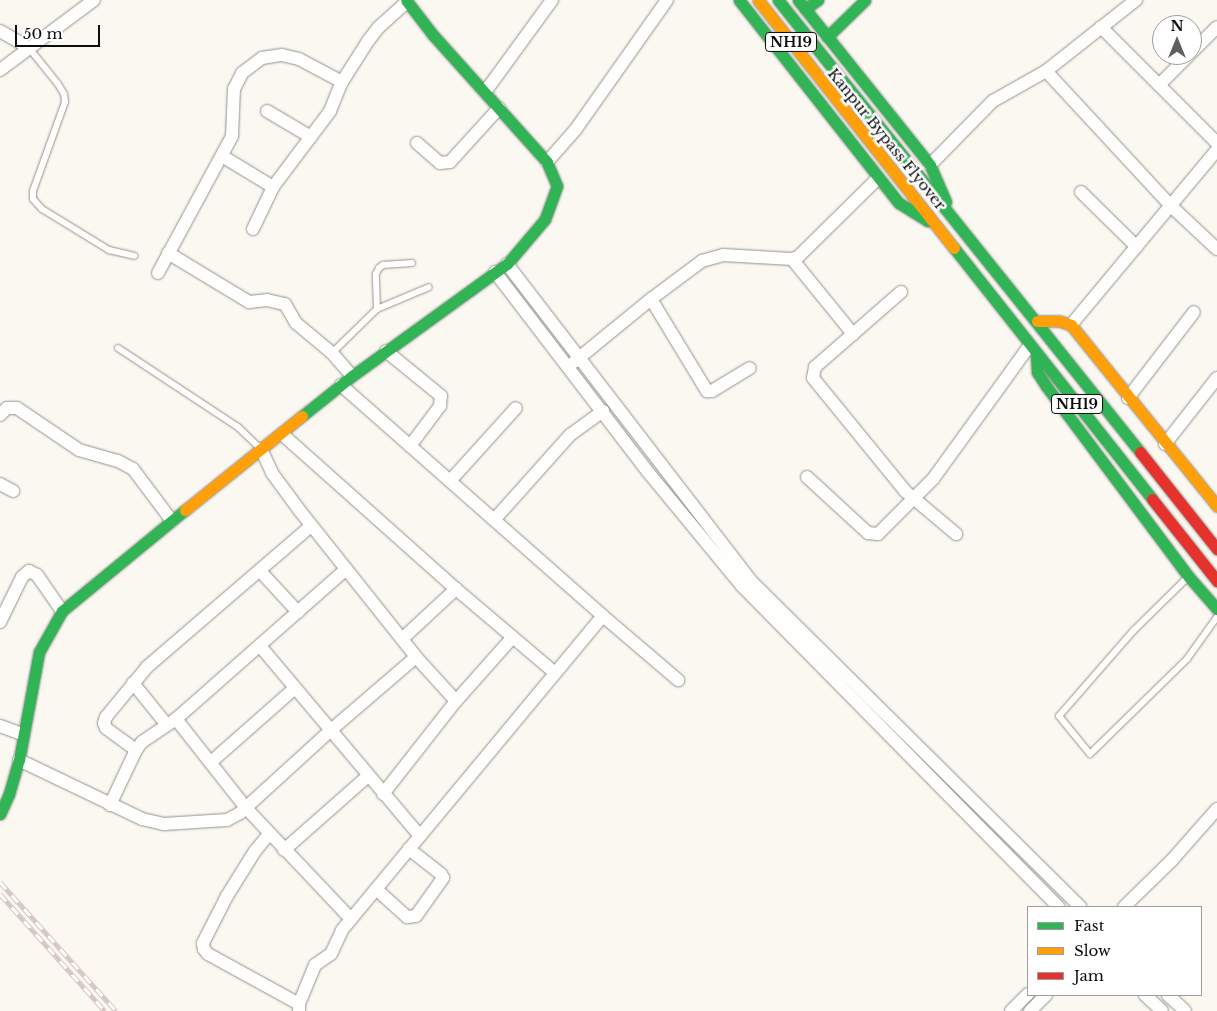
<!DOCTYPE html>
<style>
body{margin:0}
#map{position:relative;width:1217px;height:1011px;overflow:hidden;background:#faf8f0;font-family:"Libre Baskerville",serif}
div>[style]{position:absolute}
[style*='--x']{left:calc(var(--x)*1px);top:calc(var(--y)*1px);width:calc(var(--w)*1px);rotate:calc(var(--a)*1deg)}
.roads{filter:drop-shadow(0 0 1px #93928f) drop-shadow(0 0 1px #93928f)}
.lane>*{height:6px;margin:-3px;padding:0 3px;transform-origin:3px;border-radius:3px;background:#fefefd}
.street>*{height:12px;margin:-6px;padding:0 6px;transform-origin:6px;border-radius:6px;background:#fefefd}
.fast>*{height:11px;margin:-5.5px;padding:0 5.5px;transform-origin:5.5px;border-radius:5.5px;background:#30b455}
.slow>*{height:11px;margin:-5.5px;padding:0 5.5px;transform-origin:5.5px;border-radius:5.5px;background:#ff9f0a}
.jam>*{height:11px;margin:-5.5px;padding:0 5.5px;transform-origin:5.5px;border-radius:5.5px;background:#e5322d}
.rail>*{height:5px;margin-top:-2.5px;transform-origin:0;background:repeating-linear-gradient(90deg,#fff 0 9px,#d5c6c5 0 18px);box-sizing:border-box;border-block:1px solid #d5c6c5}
span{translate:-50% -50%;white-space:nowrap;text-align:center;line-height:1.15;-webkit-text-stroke:5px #fff;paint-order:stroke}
.shield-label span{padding:1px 4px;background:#fff;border:1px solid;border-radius:4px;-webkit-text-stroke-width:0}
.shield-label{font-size:14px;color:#0c0c0c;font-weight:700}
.street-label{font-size:15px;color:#0c0c0c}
.legend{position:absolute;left:1027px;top:906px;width:175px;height:90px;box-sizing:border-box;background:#fff;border:1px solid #9e9e9e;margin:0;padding:6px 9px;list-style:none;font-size:15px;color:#0c0c0c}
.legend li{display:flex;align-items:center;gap:10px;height:25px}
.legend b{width:25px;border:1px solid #9e9e9e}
.north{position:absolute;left:1152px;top:15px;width:50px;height:50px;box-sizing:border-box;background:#fff;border:1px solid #9e9e9e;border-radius:50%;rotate:0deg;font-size:14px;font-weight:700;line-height:20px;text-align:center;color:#0c0c0c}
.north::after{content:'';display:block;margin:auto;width:18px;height:22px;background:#5f5f5c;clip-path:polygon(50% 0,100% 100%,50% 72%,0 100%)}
.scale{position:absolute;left:15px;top:25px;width:85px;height:22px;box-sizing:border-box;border:2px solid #0c0c0c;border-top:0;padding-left:6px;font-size:15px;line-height:18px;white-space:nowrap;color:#0c0c0c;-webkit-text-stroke:4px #fff;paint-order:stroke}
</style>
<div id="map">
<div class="roads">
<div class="lane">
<i style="--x:29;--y:48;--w:46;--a:51.1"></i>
<i style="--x:58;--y:84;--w:12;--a:59"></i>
<i style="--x:64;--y:94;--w:8;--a:83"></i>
<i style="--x:65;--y:102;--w:95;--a:109.8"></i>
<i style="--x:33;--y:191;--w:8;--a:90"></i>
<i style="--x:33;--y:199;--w:13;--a:48"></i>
<i style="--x:42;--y:209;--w:79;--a:31.5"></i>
<i style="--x:109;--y:250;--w:26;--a:13"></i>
<i style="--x:377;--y:309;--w:35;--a:-92"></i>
<i style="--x:376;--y:274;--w:7;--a:-63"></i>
<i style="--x:379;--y:268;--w:5;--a:-37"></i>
<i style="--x:383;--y:265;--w:29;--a:-4"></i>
<i style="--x:118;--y:348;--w:144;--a:33.4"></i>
<i style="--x:238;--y:427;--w:30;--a:44"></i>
<i style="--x:332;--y:353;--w:63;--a:-44.4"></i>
<i style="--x:377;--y:309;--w:56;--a:-22.9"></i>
<i style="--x:1188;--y:577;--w:76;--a:135.5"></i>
<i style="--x:1134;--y:630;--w:114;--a:131.1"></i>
<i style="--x:1059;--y:716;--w:49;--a:50.8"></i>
<i style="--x:1090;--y:754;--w:136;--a:-44.4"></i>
<i style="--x:1187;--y:659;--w:52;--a:-54.5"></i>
</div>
<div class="street">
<i style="--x:1101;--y:27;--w:164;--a:45"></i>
<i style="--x:0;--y:31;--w:34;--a:30"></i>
<i style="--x:1192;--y:52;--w:35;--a:-45"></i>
<i style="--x:0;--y:70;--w:117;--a:-36.7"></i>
<i style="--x:1046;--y:71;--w:184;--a:47.2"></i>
<i style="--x:1171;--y:206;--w:63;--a:43.1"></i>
<i style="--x:1159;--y:85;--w:42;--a:-45"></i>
<i style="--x:485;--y:92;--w:114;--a:-53.9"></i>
<i style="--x:267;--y:111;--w:51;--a:30.6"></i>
<i style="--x:417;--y:143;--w:30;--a:41"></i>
<i style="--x:440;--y:163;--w:10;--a:-6"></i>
<i style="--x:450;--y:162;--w:73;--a:-47.8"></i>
<i style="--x:222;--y:156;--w:60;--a:31.3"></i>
<i style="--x:547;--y:162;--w:44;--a:-48.7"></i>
<i style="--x:576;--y:129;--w:158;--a:-54.8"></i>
<i style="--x:930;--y:165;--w:90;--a:-45.5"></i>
<i style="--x:993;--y:101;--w:61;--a:-29.5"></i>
<i style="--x:1046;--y:71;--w:115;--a:-38.3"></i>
<i style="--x:1081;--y:192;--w:78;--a:44.5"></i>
<i style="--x:253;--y:229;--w:47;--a:-64.5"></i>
<i style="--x:273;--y:187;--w:95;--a:-53.1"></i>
<i style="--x:330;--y:111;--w:31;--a:-68"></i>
<i style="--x:342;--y:82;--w:49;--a:-57.6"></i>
<i style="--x:368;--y:41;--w:18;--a:-52"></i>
<i style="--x:379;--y:27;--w:38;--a:-42"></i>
<i style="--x:168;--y:253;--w:95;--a:31.2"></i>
<i style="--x:249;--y:302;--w:18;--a:-6"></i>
<i style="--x:267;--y:300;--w:18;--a:13"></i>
<i style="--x:285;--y:304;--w:22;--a:60"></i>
<i style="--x:296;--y:323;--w:47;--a:39.8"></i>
<i style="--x:332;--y:353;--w:30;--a:49"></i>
<i style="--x:792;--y:259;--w:97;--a:50.9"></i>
<i style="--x:507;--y:264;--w:399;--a:52.4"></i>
<i style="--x:750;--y:580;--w:465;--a:44.7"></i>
<i style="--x:495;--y:272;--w:252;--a:52.6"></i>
<i style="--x:648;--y:472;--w:148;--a:50.5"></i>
<i style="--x:742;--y:586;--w:451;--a:45.4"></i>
<i style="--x:158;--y:273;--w:156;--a:-61.6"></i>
<i style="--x:232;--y:136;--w:47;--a:-87.6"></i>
<i style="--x:234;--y:89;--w:18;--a:-63"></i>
<i style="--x:242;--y:73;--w:25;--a:-37"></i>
<i style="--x:262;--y:58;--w:20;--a:-9"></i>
<i style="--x:282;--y:55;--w:17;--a:13"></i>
<i style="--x:299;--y:59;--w:49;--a:28.1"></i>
<i style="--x:901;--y:292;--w:114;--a:138.9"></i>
<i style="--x:815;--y:367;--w:11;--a:100"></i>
<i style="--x:813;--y:378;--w:146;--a:50.8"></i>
<i style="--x:905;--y:491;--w:67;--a:40.1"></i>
<i style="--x:651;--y:299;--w:108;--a:58.7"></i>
<i style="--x:707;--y:391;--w:5;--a:0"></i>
<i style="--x:712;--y:391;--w:44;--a:-31.2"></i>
<i style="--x:1071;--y:325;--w:228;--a:-50.2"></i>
<i style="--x:386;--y:351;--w:71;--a:39.3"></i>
<i style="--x:441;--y:396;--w:10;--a:96"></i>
<i style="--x:440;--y:406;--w:50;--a:126.9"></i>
<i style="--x:574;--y:362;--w:99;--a:-39.3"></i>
<i style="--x:651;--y:299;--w:64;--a:-36.7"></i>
<i style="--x:702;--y:261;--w:22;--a:-16"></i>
<i style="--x:723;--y:255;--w:69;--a:3.3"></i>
<i style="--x:792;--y:259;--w:6;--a:-18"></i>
<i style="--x:798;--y:257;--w:112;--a:-44.6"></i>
<i style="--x:341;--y:385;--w:349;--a:41.4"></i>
<i style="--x:603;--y:616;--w:99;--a:40.5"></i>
<i style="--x:1128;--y:398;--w:108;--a:-52.5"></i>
<i style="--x:0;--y:415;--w:10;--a:-45"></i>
<i style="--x:7;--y:408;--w:10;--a:0"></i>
<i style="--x:17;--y:408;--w:75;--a:34.1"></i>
<i style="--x:79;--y:450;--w:41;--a:15.8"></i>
<i style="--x:118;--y:461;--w:17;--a:28"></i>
<i style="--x:133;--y:469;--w:65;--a:53.1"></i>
<i style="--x:282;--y:434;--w:233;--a:41.7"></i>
<i style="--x:456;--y:589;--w:128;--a:40.3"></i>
<i style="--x:1165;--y:444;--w:84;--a:-51.8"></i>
<i style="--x:261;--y:449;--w:26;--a:65"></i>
<i style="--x:272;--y:473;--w:47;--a:53.6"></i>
<i style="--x:300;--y:511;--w:186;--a:51.5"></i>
<i style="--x:416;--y:657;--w:59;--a:47.7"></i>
<i style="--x:807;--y:477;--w:83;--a:42.6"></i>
<i style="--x:868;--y:533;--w:10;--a:6"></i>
<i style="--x:878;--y:534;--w:78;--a:-45"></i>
<i style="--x:933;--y:479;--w:165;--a:-54.1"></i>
<i style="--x:450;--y:481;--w:98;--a:-47.9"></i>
<i style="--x:0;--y:484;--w:15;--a:28"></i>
<i style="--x:494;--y:520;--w:114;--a:-48.2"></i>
<i style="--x:570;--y:435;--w:41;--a:-36"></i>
<i style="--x:260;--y:571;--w:56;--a:47.2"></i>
<i style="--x:0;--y:622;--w:50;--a:-63.9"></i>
<i style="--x:22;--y:577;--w:9;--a:-41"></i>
<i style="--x:29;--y:571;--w:9;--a:27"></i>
<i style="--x:37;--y:575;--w:44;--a:55.2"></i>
<i style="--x:402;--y:639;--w:74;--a:-42.8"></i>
<i style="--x:260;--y:646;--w:248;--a:49.9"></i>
<i style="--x:133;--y:683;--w:54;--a:51"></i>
<i style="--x:176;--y:719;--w:113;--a:51.8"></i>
<i style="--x:246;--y:808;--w:153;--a:46.6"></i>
<i style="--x:0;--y:726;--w:23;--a:20"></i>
<i style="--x:136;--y:750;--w:37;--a:-144"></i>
<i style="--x:106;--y:728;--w:5;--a:-112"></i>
<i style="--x:104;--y:723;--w:6;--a:-72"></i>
<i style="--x:106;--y:717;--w:65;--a:-50.6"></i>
<i style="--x:147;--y:667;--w:216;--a:-40.7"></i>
<i style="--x:19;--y:760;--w:136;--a:25.6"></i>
<i style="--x:142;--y:819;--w:23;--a:13"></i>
<i style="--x:164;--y:824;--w:63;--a:-3.6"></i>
<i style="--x:227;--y:820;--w:15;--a:-28"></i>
<i style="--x:240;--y:813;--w:123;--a:-42.4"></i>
<i style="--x:331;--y:730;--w:112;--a:-40.7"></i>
<i style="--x:211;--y:762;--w:112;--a:-41.4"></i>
<i style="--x:383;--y:794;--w:118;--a:-51.9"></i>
<i style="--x:456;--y:701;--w:84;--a:-48.4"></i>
<i style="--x:110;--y:805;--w:61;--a:-64.7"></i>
<i style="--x:136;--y:750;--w:10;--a:-53"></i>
<i style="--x:142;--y:742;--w:41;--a:-34.1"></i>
<i style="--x:176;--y:719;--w:227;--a:-41.4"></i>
<i style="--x:269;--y:834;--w:22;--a:129"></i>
<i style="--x:255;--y:851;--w:53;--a:121.9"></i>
<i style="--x:227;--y:896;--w:53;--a:117.1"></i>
<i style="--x:203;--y:943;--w:6;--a:81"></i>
<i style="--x:204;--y:949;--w:6;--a:51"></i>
<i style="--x:208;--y:954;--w:104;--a:28.8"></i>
<i style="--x:284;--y:850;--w:112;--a:-41.4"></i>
<i style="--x:376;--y:889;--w:42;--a:42.1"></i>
<i style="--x:407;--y:917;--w:9;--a:-6"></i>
<i style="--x:416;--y:916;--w:47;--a:-54.6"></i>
<i style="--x:443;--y:878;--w:4;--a:-117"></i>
<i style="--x:441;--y:874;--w:41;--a:-142"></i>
<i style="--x:1124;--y:907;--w:67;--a:-44.4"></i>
<i style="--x:1172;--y:860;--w:68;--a:-48.6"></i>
<i style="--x:1145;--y:995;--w:23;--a:43"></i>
<i style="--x:1168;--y:995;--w:23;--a:43"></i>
<i style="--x:299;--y:1011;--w:7;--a:-90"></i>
<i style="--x:299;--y:1004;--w:42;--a:-67.7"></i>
<i style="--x:315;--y:965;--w:19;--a:-35"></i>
<i style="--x:331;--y:954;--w:26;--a:-65"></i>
<i style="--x:342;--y:930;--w:408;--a:-50.3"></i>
<i style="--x:1011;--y:1011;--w:24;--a:-45"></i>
<i style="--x:1030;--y:1011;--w:23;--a:-45"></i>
</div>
<div class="fast">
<i style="--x:739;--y:0;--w:258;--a:51.8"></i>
<i style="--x:899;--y:203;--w:34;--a:32"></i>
<i style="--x:778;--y:0;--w:579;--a:51.31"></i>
<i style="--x:798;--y:0;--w:211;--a:51.3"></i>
<i style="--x:930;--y:165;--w:40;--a:66.6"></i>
<i style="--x:805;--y:9;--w:16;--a:-35"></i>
<i style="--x:827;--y:37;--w:53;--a:-44.2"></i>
<i style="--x:954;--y:248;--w:320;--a:51.7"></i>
<i style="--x:1036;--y:352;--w:20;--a:87"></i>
<i style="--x:1037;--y:372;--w:17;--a:57"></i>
<i style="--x:1046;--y:386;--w:239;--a:53.2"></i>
<i style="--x:1189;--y:577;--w:43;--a:48.8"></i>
<i style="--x:302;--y:416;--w:64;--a:-38.7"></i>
<i style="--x:352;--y:376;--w:191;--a:-35.9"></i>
<i style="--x:507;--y:264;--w:59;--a:-49.8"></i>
<i style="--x:545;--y:219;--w:35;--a:-70"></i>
<i style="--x:557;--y:186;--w:26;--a:-113"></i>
<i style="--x:547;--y:162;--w:171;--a:-131.9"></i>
<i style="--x:433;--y:35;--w:44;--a:-127.6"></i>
<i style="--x:0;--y:814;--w:22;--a:-66"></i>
<i style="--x:9;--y:794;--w:35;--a:-74"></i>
<i style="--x:19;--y:760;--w:110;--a:-79.5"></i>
<i style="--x:39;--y:652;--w:47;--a:-60.7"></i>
<i style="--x:62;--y:611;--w:159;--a:-39.4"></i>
</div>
<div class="slow">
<i style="--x:758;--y:0;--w:316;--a:51.7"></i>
<i style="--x:1037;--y:321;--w:22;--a:0"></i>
<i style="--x:1059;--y:321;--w:13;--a:18"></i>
<i style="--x:1071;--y:325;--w:233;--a:51.1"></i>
<i style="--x:185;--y:510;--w:150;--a:-38.8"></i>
</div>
<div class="jam">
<i style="--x:1140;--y:452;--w:124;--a:51.6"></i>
<i style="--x:1152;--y:499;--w:105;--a:51.6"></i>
</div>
</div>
<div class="rail">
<i style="--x:0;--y:882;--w:173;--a:48"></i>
<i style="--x:0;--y:894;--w:157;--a:48.1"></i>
</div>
<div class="shield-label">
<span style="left:791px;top:42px">NH19</span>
<span style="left:1077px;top:404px">NH19</span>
</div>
<div class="street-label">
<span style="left:887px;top:139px;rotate:51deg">Kanpur Bypass Flyover</span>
</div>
<ul class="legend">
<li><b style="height:6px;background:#30b455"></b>Fast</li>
<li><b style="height:6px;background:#ff9f0a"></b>Slow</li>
<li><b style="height:6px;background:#e5322d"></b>Jam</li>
</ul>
<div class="north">N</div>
<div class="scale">50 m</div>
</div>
